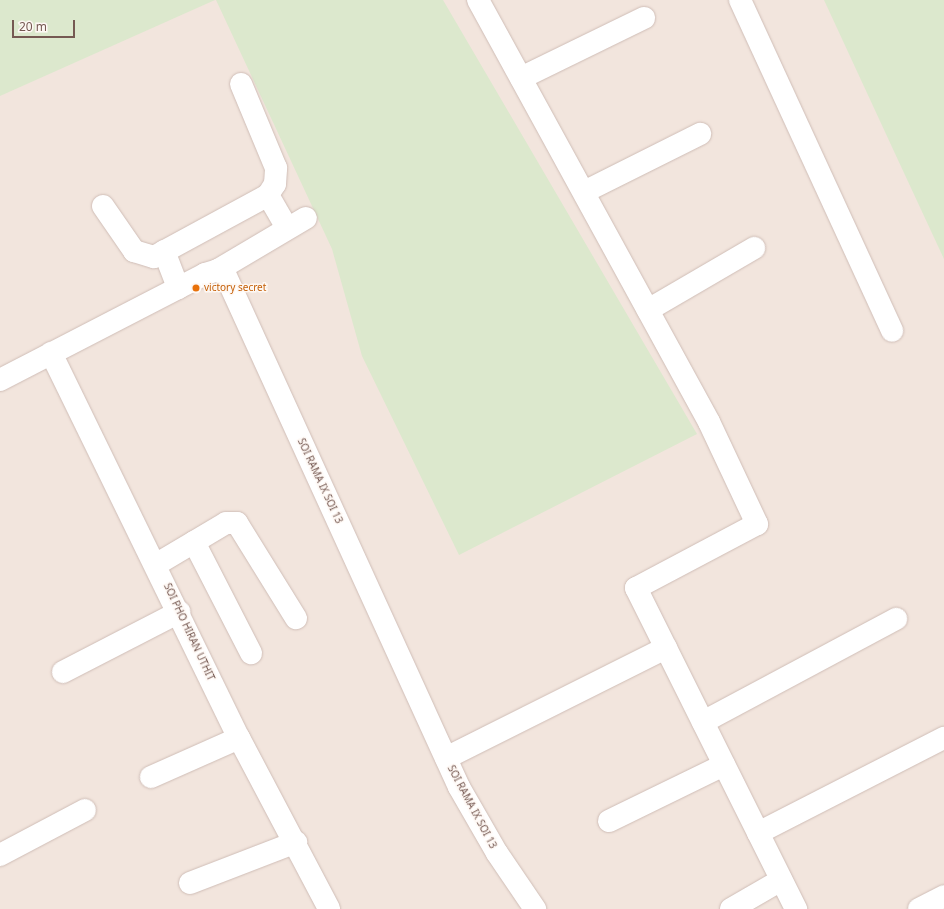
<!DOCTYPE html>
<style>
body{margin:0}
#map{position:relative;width:944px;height:909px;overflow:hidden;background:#fbf4ee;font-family:"Noto Sans",sans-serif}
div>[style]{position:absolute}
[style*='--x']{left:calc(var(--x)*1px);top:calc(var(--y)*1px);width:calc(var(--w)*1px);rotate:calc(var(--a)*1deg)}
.residential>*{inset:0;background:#f2e5dd;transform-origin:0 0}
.green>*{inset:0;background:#dce8cd}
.roads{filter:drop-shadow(0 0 1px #cfbdb6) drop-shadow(0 0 1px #cfbdb6)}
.minor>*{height:22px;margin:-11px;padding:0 11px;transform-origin:11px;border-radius:11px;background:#fff}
.dots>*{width:11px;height:11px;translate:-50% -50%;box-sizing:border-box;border:2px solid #fef8f4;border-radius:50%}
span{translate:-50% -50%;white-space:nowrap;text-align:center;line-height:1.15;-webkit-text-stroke:3px #fef8f4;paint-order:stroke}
.food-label{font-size:10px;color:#c56008}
.left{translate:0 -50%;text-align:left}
.street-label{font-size:10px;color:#755952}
.scale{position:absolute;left:12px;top:20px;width:63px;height:18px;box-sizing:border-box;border:2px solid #755952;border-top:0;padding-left:5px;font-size:12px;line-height:14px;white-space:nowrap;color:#755952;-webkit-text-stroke:3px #fef8f4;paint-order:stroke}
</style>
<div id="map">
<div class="residential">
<i style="left:0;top:0;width:944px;height:909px"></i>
</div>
<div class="green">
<i style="clip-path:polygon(0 0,215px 0,0 96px)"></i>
<i style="clip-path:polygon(216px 0,443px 0,697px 434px,459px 555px,362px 356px,332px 249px)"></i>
<i style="clip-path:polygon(824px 0,944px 0,944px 259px,898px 160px)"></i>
</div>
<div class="roads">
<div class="minor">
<i style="--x:478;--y:0;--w:481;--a:61.3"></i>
<i style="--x:709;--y:422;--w:113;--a:64.8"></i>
<i style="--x:757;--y:524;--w:137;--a:152.1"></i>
<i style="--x:636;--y:588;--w:359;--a:63.5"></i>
<i style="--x:740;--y:0;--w:364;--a:65.3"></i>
<i style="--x:521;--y:78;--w:137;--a:-26"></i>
<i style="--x:584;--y:192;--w:130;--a:-26.6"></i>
<i style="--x:268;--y:195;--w:38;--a:60"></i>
<i style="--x:103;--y:206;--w:55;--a:55.4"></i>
<i style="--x:134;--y:251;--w:21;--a:17"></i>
<i style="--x:154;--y:257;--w:130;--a:-28.5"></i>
<i style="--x:268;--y:195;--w:13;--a:-58"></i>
<i style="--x:275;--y:184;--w:16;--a:-86"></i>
<i style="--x:276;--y:168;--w:91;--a:-112.6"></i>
<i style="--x:164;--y:251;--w:40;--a:69"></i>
<i style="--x:218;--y:270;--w:102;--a:-30.6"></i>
<i style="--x:648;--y:310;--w:123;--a:-30.3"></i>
<i style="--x:51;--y:353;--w:428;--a:64"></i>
<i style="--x:239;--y:738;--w:193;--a:62.2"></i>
<i style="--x:0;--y:380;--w:231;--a:-27.3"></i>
<i style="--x:205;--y:274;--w:14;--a:-17"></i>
<i style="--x:218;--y:270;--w:8;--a:30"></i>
<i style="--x:225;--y:274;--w:564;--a:65.48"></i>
<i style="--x:459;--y:787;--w:76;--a:60.1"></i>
<i style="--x:497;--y:853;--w:68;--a:55.8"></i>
<i style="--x:194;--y:542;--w:125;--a:62.8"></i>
<i style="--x:157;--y:564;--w:80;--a:-30.7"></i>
<i style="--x:226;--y:523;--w:11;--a:0"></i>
<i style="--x:237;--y:523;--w:112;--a:58.2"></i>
<i style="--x:63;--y:672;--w:131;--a:-27.3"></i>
<i style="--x:703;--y:722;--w:219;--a:-28.1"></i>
<i style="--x:446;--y:758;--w:246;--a:-26.6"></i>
<i style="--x:151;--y:777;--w:96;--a:-23.9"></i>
<i style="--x:609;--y:821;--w:128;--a:-26"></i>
<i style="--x:758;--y:833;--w:209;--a:-27.1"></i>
<i style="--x:0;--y:855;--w:96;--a:-27.9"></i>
<i style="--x:190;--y:883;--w:114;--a:-21.1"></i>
<i style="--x:731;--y:909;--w:58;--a:-30.1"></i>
<i style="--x:919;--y:909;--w:28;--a:-27"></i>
</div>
</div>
<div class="dots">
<i style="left:196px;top:288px;background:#e8710a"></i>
</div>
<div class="food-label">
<span class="left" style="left:204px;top:288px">victory secret</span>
</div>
<div class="street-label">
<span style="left:320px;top:481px;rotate:65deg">SOI RAMA IX SOI 13</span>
<span style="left:189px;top:632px;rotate:65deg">SOI PHO HIRAN UTHIT</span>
<span style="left:472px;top:807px;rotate:62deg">SOI RAMA IX SOI 13</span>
</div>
<div class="scale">20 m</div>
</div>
